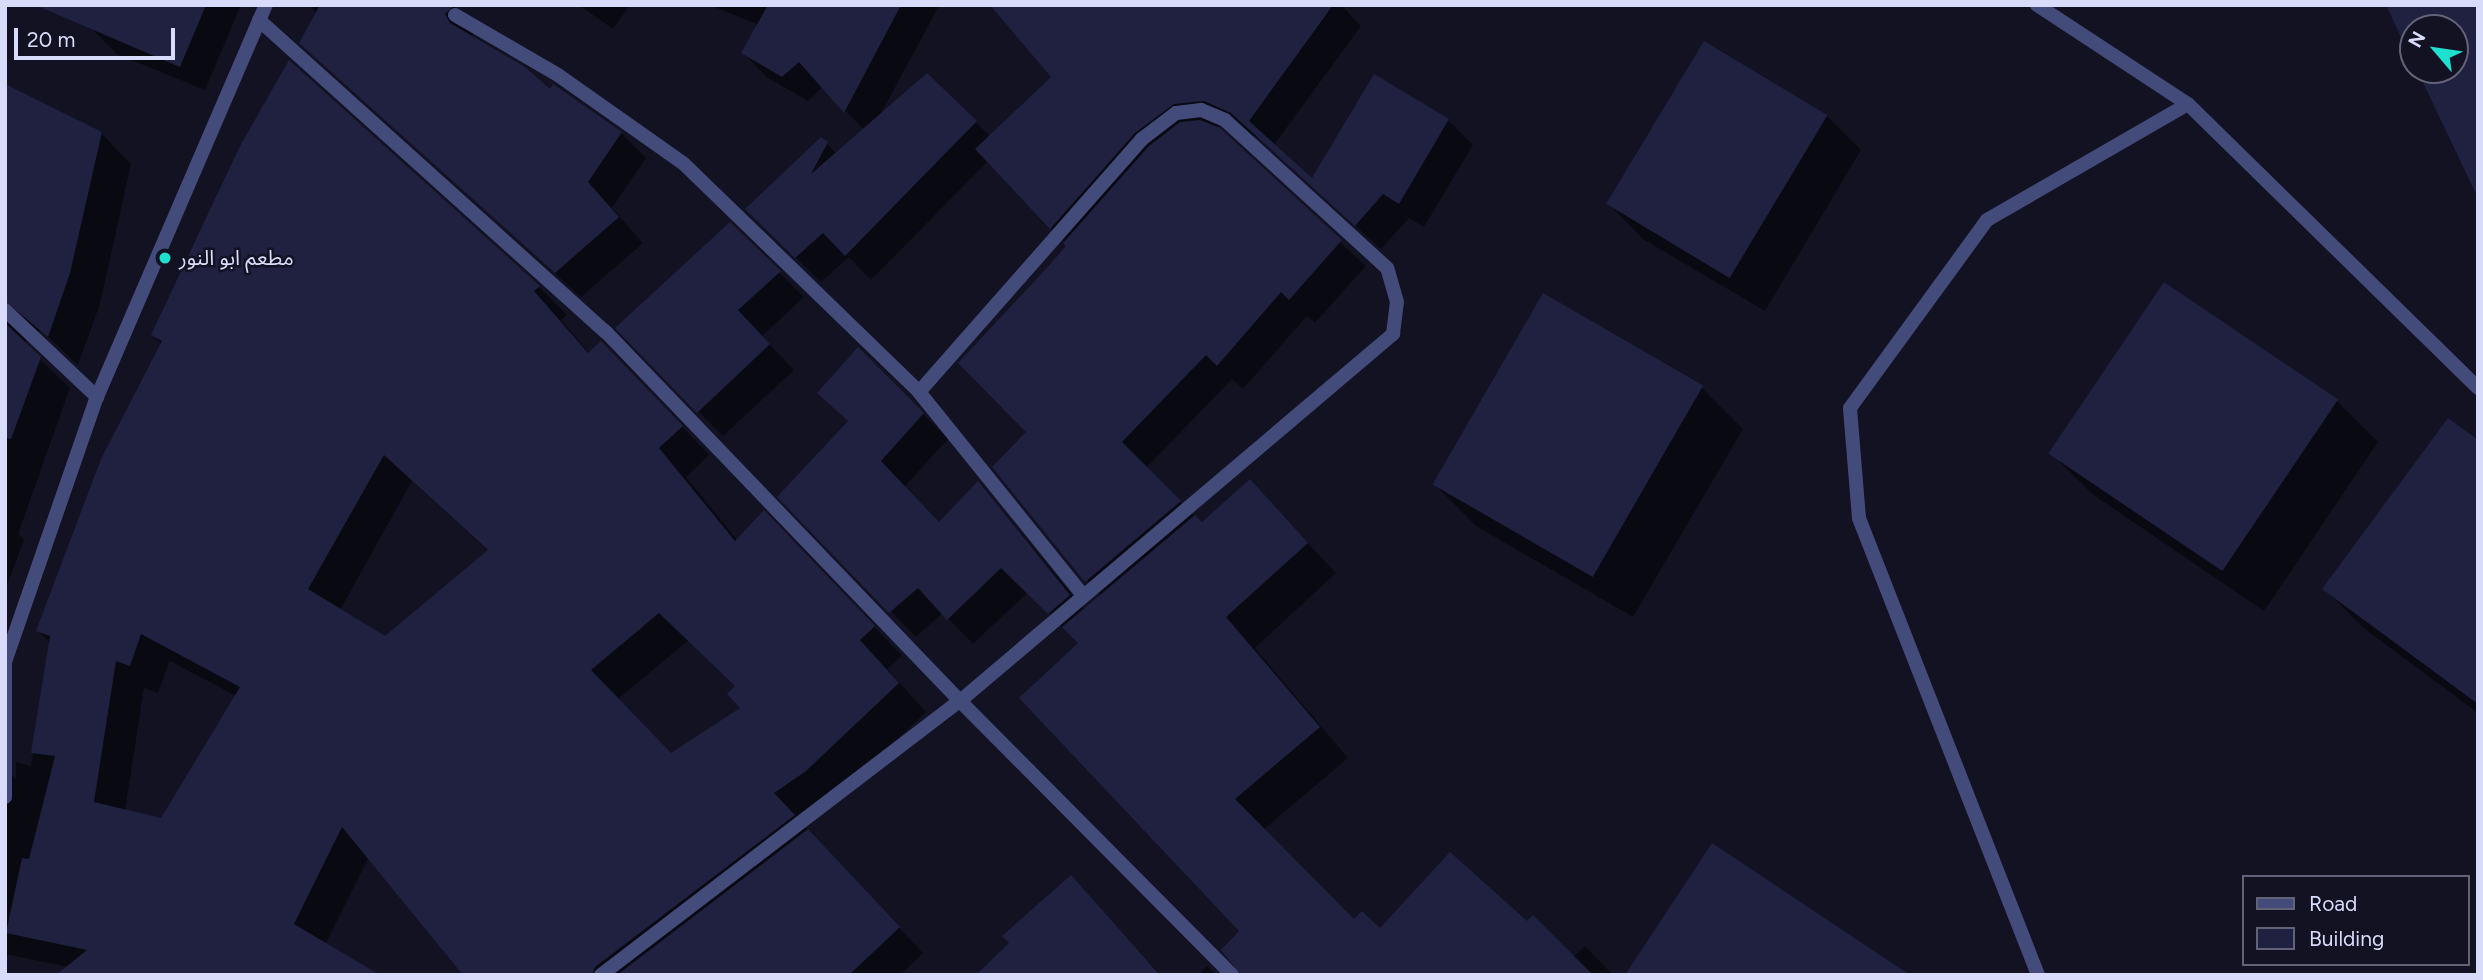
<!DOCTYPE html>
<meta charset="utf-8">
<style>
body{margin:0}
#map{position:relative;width:2483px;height:980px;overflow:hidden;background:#121223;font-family:Figtree,"Noto Sans Arabic",sans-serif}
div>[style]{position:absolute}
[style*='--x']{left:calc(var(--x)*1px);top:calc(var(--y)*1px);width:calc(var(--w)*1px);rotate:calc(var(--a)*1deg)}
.shadow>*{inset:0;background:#0007}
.building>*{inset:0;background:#202041;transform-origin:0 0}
.street>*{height:14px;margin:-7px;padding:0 7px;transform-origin:7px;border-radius:7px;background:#434b7b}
.dots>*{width:19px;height:19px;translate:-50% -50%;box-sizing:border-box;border:4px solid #121223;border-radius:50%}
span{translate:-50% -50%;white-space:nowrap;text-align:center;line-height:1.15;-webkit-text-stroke:5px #121223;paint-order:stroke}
.poi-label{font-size:21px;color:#d9dbfa}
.left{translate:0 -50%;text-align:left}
.frame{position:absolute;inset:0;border:7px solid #d9dbfa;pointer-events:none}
.legend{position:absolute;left:2242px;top:875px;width:228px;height:91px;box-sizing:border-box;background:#121223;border:2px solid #626279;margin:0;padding:9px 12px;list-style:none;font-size:21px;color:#d9dbfa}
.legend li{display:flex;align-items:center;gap:14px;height:35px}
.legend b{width:35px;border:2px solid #626279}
.north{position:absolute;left:2399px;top:14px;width:70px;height:70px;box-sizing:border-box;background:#121223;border:2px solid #626279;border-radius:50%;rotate:299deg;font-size:19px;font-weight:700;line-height:28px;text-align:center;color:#d9dbfa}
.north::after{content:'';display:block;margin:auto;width:24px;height:32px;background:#1fe0ce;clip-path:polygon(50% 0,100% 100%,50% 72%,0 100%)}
.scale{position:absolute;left:14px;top:28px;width:161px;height:32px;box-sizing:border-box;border:4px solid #d9dbfa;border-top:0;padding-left:9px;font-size:21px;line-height:24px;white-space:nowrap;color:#d9dbfa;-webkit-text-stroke:5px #121223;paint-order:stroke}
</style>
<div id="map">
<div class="shadow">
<i style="clip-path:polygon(102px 5px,241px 5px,205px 90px,117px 54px,92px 29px)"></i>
<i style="clip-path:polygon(309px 5px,452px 5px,478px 31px,470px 37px,550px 92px,554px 87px,621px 133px,646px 158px,612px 208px,643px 243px,581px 297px,301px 43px,317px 13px)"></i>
<i style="clip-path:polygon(579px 5px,630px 5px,613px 29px)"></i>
<i style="clip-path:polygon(709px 5px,935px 5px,938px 8px,880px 115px,927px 76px,991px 137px,1053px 77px,1008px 5px,1341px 5px,1361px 26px,1274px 145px,1313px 181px,1448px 120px,1473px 145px,1424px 227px,1409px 218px,1381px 249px,1259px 138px,1227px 125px,1212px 127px,1366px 266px,1315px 323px,1307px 316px,1243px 389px,1232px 379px,1146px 468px,1201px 523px,1249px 481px,1336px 573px,1255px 648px,1348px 758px,1263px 830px,1354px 922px,1380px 931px,1527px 923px,1573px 957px,1585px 946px,1613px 975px,1242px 975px,1241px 931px,1080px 644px,1028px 592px,973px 644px,943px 613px,916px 637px,780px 497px,850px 423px,819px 393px,858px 349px,948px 439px,904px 487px,939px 524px,979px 483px,1085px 610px,1101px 596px,994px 467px,1028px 432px,1068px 246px,988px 161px,871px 280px,849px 257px,821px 282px,772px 234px,827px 144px,837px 154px,864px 130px,823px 87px,808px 101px,768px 78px,743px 53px,759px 25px)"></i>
<i style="clip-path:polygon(5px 86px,101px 133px,131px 164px,100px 304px,78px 365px,43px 332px,32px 330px,25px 338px,27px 347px,70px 388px,18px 534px,24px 540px,5px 591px)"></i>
<i style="clip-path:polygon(1827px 116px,1861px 150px,1765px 311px,1643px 239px,1609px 204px)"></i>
<i style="clip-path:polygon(730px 225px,804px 297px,762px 336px,794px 370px,723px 436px,698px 411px)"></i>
<i style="clip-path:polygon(evenodd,539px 287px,567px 315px,561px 320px,590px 354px,629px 371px,709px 455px,686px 477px,738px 541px,792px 541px,902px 656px,887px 669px,926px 712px,834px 799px,800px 822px,923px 953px,900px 975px,465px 975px,369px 857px,325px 945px,68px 967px,5px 954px,5px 768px,16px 779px,16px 762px,31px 766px,51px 644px,38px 631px,162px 345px,153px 335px,539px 287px,412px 481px,489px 552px,385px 638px,340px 610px,412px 481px,539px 287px,689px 640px,737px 687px,742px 708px,671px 755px,618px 699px,689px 640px,539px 287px,170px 661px,236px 696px,162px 820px,125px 811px,144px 688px,158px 693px,170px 661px)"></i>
<i style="clip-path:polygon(1702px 388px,1743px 429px,1633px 617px,1476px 526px,1435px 485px)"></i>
<i style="clip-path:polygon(2337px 401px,2378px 442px,2264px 611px,2092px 494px,2051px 453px)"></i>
<i style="clip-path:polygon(2478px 442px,2478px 713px,2366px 630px,2324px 588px)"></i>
<i style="clip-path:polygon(1071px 877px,1161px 975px,978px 975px,1011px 943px)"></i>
<i style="clip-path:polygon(1207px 966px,1216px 975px,1199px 975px)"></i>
</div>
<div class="building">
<i style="clip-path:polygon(35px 5px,206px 5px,180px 67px)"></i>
<i style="clip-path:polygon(320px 5px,455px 5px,445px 14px,450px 23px,525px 67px,550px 89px,553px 84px,622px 132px,588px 182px,619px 217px,555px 273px,299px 43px)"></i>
<i style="clip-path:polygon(768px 5px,901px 5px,844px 113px,799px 62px,782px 77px,741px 53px)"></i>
<i style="clip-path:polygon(990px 5px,1333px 5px,1249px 121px,1312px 178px,1374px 74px,1449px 119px,1399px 204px,1383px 194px,1355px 226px,1231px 113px,1204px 101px,1174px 104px,1135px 133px,1050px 229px,975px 149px,1051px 77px)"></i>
<i style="clip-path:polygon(2386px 5px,2478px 5px,2478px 198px,2417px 70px,2455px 70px,2455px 28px,2413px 28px,2413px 63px)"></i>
<i style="left:1704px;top:41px;width:144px;height:190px;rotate:31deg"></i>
<i style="clip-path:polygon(evenodd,289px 60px,540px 286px,534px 291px,588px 353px,601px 341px,683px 426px,659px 448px,735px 541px,764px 510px,875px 626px,860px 640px,899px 683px,806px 771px,774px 793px,795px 815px,595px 967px,592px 975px,463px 975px,342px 827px,294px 924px,380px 975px,56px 975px,87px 950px,6px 933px,22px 858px,29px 859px,55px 756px,31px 753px,50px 636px,36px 631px,101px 459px,162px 341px,151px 335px,239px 148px,289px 60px,384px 455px,488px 550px,385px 636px,308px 589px,384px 455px,289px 60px,659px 613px,735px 686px,727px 694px,740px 708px,671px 753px,591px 670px,659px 613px,289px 60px,141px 634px,240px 687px,161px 818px,94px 802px,116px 661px,130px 666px,141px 634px)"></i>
<i style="clip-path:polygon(927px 73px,977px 121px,845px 256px,823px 233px,795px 258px,745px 209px,821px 137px,828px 142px,811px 174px)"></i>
<i style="clip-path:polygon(5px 84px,102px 132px,70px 273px,48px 337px,5px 301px)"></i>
<i style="clip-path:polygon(1200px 120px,1220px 128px,1342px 240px,1289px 300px,1281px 292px,1217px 366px,1206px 355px,1122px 442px,1181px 501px,1085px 582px,992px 467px,1026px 432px,958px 363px,1045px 270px,1066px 246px,1063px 243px,1149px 146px,1180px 122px)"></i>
<i style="clip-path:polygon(730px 222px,781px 271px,738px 310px,770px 344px,697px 413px,615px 328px)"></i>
<i style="left:2164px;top:282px;width:210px;height:207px;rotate:34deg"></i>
<i style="left:1543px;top:293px;width:185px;height:221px;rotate:30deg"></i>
<i style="clip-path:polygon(5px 323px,41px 357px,11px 439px,5px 438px)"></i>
<i style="clip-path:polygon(858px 347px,924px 413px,881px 461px,939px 522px,978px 481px,1070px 595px,1048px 614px,1001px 568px,947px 620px,918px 588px,889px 613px,777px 497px,848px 421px,817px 393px)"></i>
<i style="clip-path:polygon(2448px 418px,2478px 440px,2478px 704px,2322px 589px)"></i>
<i style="clip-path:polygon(1250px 479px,1308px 543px,1226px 617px,1320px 727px,1235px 799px,1354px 919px,1362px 911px,1380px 928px,1450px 852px,1527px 921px,1533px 915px,1593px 975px,1241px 975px,1221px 950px,1239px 931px,1019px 698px,1078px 643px,1062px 627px,1195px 515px,1202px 522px)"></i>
<i style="clip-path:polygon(808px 829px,900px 927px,849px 975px,617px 975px)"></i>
<i style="clip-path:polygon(1712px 843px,1910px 975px,1625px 975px)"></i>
<i style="clip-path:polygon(1071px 875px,1160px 975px,976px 975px,1009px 943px,1002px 936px)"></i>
</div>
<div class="street">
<i style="--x:2037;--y:5;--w:181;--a:33.3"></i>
<i style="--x:2188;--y:104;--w:406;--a:44.4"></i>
<i style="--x:455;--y:15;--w:119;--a:30.2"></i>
<i style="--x:558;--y:75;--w:154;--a:35.2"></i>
<i style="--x:684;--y:164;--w:327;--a:44.1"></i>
<i style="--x:919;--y:392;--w:261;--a:51.1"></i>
<i style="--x:259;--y:20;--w:467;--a:42"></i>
<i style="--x:606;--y:332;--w:511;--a:46.19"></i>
<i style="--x:960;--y:701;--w:386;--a:45.2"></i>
<i style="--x:5;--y:310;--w:127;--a:43.4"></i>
<i style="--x:5;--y:797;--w:135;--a:-90"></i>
<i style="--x:5;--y:662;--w:281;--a:-70.9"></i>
<i style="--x:97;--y:397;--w:427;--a:-66.7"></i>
<i style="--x:601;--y:975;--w:452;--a:-37.4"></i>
<i style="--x:960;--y:701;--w:568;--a:-40.28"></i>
<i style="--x:1393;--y:334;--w:32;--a:-83"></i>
<i style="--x:1397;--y:302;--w:35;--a:-106"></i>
<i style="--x:1387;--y:268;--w:219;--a:-137.6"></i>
<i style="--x:1225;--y:120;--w:26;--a:-157"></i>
<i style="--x:1201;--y:110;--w:25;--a:173"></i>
<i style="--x:1176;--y:113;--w:43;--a:142.6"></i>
<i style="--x:1142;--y:139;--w:337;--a:131.4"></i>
<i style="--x:2038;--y:975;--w:491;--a:-111.4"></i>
<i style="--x:1859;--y:518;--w:110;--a:-94.7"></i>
<i style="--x:1850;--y:408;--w:233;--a:-53.9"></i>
<i style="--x:1987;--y:220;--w:232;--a:-30"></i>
</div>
<div class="dots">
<i style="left:165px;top:258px;background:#1fe0ce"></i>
</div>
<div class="poi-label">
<span class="left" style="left:179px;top:258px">مطعم ابو النور</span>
</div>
<div class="frame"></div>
<ul class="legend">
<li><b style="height:9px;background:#434b7b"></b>Road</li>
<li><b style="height:19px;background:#202041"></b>Building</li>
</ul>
<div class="north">N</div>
<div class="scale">20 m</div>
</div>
